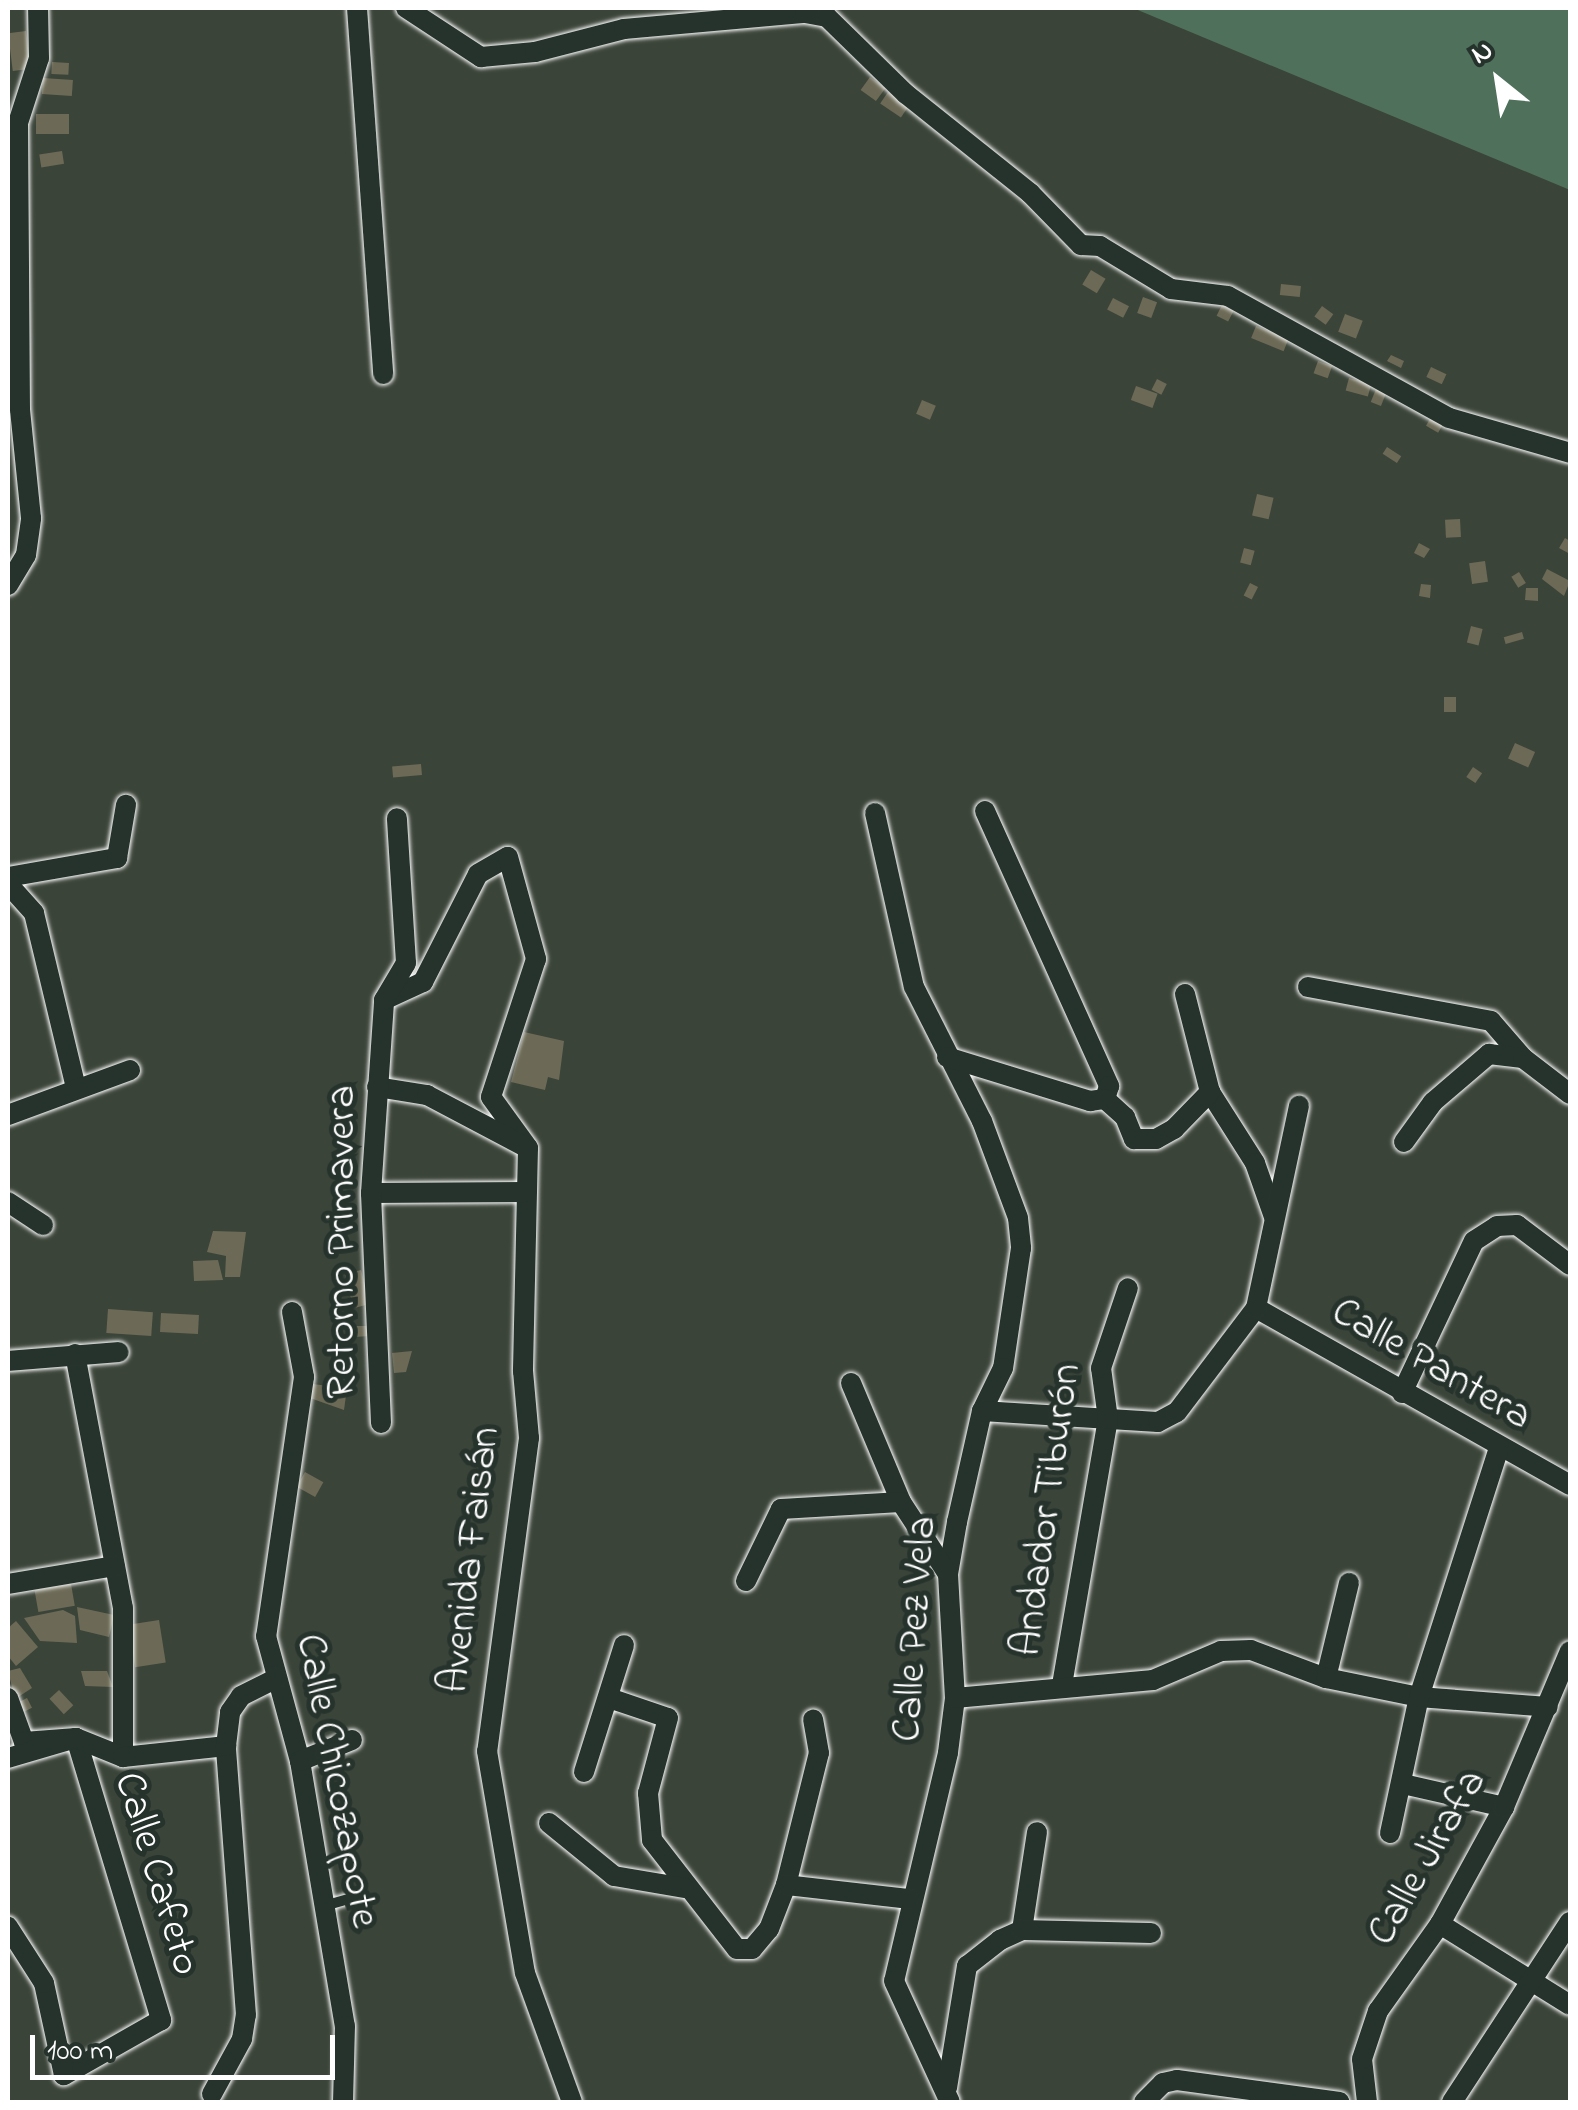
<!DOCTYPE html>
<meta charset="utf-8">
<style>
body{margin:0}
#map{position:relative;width:1578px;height:2110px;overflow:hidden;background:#3b4439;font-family:"Indie Flower",sans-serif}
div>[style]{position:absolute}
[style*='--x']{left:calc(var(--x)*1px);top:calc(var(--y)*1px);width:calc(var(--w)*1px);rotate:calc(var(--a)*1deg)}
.green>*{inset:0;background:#4f715b}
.building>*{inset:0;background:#6c6a56;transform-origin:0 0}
.roads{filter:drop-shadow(0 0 2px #fff) drop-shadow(0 0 2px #fff)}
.lane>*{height:10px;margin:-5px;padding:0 5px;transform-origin:5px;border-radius:5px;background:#26332d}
.street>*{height:20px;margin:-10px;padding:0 10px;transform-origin:10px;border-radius:10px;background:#26332d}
span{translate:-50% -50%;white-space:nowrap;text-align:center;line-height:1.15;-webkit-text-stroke:10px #26332d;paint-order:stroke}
.street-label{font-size:42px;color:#fff}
.frame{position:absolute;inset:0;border:10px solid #fff;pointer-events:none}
.north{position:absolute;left:1448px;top:30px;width:100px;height:100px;-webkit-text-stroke:8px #26332d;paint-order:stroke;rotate:330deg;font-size:28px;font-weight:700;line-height:40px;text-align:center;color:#fff}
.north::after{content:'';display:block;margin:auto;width:35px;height:45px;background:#fff;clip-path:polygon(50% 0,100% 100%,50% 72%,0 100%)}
.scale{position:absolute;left:30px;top:2035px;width:305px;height:45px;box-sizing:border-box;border:5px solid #fff;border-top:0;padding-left:12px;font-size:30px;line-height:35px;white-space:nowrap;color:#fff;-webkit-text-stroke:8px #26332d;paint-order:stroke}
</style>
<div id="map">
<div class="green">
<i style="clip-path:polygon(1133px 8px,1570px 8px,1570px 190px)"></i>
</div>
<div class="building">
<i style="left:26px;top:31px;width:38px;height:18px;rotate:83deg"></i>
<i style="left:52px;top:62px;width:17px;height:12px;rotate:3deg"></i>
<i style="left:870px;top:77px;width:19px;height:16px;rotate:36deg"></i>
<i style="left:43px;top:78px;width:30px;height:16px;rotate:4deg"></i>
<i style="left:888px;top:92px;width:25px;height:14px;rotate:34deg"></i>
<i style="left:69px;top:114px;width:20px;height:33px;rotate:90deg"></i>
<i style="left:62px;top:151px;width:13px;height:23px;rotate:81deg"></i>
<i style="left:1091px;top:270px;width:17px;height:17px;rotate:31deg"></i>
<i style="left:1281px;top:284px;width:20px;height:11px;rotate:6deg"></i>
<i style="left:1143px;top:297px;width:15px;height:17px;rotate:20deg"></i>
<i style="left:1113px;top:298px;width:18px;height:13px;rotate:27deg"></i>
<i style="left:1222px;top:305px;width:13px;height:12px;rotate:27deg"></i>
<i style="left:1322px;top:306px;width:14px;height:13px;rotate:36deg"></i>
<i style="left:1345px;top:314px;width:19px;height:19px;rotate:21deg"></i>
<i style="left:1256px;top:326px;width:35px;height:13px;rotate:22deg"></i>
<i style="clip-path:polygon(1391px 355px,1404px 361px,1401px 368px,1387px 361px)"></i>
<i style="left:1318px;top:361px;width:15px;height:13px;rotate:20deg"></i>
<i style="left:1431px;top:367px;width:17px;height:11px;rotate:25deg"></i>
<i style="left:1349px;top:378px;width:23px;height:13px;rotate:15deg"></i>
<i style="left:1157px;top:379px;width:11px;height:12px;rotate:27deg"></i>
<i style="left:1136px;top:386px;width:23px;height:15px;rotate:20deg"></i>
<i style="left:1376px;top:389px;width:11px;height:14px;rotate:22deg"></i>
<i style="left:922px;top:400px;width:15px;height:15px;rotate:23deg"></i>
<i style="left:1431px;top:417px;width:14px;height:10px;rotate:30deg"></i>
<i style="left:1387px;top:447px;width:17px;height:8px;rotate:33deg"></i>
<i style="left:1257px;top:494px;width:17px;height:22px;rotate:13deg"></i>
<i style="left:1460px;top:519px;width:18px;height:15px;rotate:87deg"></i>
<i style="clip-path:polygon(1565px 538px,1570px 541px,1570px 554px,1559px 548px)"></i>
<i style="clip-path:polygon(1419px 543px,1430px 549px,1424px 558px,1414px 553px)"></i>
<i style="left:1244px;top:548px;width:11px;height:15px;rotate:15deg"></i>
<i style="left:1485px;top:561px;width:21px;height:16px;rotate:82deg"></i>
<i style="clip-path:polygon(1547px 569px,1570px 581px,1564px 596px,1542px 579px)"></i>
<i style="left:1519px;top:572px;width:13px;height:9px;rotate:58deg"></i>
<i style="left:1250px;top:583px;width:9px;height:14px;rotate:27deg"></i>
<i style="clip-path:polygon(1421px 584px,1431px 585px,1430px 598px,1419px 596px)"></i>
<i style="clip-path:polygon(1526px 588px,1538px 588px,1538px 601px,1525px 600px)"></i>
<i style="left:1471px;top:626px;width:12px;height:17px;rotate:14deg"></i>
<i style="left:1522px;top:632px;width:7px;height:19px;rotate:74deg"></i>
<i style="left:1444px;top:697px;width:12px;height:15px"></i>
<i style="left:1515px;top:743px;width:22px;height:17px;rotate:24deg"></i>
<i style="left:421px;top:764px;width:11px;height:29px;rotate:85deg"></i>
<i style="left:1473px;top:767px;width:11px;height:12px;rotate:34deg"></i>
<i style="clip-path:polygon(524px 1032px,564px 1041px,559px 1080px,548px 1077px,545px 1090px,511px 1082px)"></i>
<i style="clip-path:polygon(213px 1231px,246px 1232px,240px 1277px,225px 1277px,226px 1256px,207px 1252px)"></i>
<i style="clip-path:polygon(218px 1260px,223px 1280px,194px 1281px,193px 1261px)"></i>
<i style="left:361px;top:1270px;width:35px;height:17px;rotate:75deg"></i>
<i style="left:108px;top:1309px;width:45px;height:24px;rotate:4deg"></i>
<i style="left:161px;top:1313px;width:38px;height:19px;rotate:3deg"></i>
<i style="clip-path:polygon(354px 1326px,369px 1326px,369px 1336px,355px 1337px)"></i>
<i style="clip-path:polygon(412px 1351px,406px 1372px,394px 1373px,392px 1353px)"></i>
<i style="clip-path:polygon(312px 1384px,347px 1388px,344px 1410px,310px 1398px)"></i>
<i style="left:305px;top:1472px;width:21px;height:17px;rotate:29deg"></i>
<i style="left:71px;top:1584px;width:22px;height:37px;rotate:80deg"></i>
<i style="clip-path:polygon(77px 1607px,114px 1615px,109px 1637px,80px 1630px)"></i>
<i style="clip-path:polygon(63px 1610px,75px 1616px,77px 1643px,40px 1641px,24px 1618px)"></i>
<i style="left:159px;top:1620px;width:43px;height:31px;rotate:81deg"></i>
<i style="clip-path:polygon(16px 1621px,38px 1647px,16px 1666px,8px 1656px,8px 1628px)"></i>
<i style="clip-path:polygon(20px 1668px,32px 1688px,15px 1699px,8px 1671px)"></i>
<i style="clip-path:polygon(81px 1671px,107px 1671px,113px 1687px,85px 1686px)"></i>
<i style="left:59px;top:1690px;width:21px;height:13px;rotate:47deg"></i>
<i style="left:27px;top:1698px;width:11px;height:12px;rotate:63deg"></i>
</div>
<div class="roads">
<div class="lane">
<i style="--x:324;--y:1906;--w:29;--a:-16"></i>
</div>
<div class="street">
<i style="--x:357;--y:8;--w:367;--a:85.9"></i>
<i style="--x:406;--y:8;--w:90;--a:33.2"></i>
<i style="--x:481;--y:57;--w:54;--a:-5.3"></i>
<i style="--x:535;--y:52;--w:92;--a:-14.5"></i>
<i style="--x:624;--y:29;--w:182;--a:-5.1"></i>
<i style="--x:805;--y:13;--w:22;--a:10"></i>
<i style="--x:827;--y:17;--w:110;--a:44.3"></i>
<i style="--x:906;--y:94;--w:159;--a:38.6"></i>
<i style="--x:1030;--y:193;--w:73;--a:45.6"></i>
<i style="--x:1081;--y:245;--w:19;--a:3"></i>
<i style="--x:1100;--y:246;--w:83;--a:31.2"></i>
<i style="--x:1171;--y:289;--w:57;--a:7"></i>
<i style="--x:1228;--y:296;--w:252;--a:28.9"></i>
<i style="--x:1449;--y:418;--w:126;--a:16.1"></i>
<i style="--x:8;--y:585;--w:35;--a:-59"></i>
<i style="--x:26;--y:555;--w:37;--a:-82"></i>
<i style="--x:31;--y:518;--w:110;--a:-95.8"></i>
<i style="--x:20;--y:409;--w:286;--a:-90.4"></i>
<i style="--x:18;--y:123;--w:68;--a:-72.1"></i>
<i style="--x:39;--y:58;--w:50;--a:-91.1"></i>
<i style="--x:985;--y:811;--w:302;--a:65.7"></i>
<i style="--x:1109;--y:1086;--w:14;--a:107"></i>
<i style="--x:875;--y:813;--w:178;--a:77.4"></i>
<i style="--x:914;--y:987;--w:150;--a:63.1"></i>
<i style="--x:982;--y:1121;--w:103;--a:69.6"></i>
<i style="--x:1018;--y:1218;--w:30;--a:84"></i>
<i style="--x:1021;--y:1248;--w:121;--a:98.5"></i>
<i style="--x:1003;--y:1368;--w:48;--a:116"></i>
<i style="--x:982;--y:1411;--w:114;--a:102.7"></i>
<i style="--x:957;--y:1522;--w:53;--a:99.8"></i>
<i style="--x:948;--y:1574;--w:124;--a:86.8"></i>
<i style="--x:955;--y:1698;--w:55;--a:97.3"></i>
<i style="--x:948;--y:1753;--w:234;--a:103.3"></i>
<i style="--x:894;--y:1981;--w:133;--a:65.2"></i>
<i style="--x:8;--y:877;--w:111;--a:-9.9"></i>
<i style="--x:117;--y:858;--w:54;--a:-80.4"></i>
<i style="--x:8;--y:884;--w:39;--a:48"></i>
<i style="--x:34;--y:913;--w:180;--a:76.5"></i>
<i style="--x:1308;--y:987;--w:186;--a:10.5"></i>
<i style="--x:1491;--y:1021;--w:49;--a:49.1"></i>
<i style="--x:1185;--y:994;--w:101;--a:75.7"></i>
<i style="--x:1210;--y:1092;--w:84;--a:57.6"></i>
<i style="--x:1255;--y:1163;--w:57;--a:70.6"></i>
<i style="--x:384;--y:1000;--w:43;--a:-24.8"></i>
<i style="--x:423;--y:982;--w:121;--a:-63"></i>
<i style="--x:478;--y:874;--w:34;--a:-30"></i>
<i style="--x:508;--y:857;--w:106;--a:74.6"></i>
<i style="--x:536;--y:959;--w:145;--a:108.1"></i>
<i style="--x:491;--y:1097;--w:63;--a:54"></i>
<i style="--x:528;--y:1148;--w:223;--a:91.3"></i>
<i style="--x:523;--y:1371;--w:67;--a:84.9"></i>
<i style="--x:529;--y:1438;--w:316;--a:97.6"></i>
<i style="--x:487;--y:1751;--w:225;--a:80.3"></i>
<i style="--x:525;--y:1973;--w:137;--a:70"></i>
<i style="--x:947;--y:1057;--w:150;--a:17.1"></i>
<i style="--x:1090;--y:1101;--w:15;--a:-8"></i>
<i style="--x:1105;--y:1099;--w:27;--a:42"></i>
<i style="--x:1125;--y:1117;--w:24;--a:68"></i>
<i style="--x:1134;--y:1139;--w:22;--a:0"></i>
<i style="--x:1156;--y:1139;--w:21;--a:-29"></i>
<i style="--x:1174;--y:1129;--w:52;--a:-45.8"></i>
<i style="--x:377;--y:1087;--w:51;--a:9.1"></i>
<i style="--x:427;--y:1095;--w:107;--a:27.8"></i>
<i style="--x:8;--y:1115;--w:130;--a:-20.2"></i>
<i style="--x:1404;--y:1142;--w:49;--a:-54.1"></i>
<i style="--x:1433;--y:1102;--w:74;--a:-40.6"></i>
<i style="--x:1489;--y:1054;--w:34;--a:7"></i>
<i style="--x:1523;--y:1058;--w:59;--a:37.5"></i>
<i style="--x:371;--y:1193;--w:154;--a:-0.4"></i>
<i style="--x:8;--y:1202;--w:42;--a:33.3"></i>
<i style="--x:1256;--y:1308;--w:360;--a:29.4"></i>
<i style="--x:292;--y:1312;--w:66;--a:79.5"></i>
<i style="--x:304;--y:1377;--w:262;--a:98.3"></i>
<i style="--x:266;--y:1636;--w:130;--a:74.8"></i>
<i style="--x:300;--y:1761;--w:269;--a:80.4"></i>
<i style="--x:345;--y:2026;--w:76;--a:91.5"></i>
<i style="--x:75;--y:1354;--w:258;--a:79.3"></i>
<i style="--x:123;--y:1608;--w:149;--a:90"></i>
<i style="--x:8;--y:1361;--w:111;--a:-4.6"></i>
<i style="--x:851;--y:1383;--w:129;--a:67.2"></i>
<i style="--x:901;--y:1502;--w:86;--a:56.9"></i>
<i style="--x:1402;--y:1393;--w:168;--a:-64.7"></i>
<i style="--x:1474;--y:1241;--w:27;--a:-33"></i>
<i style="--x:1497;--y:1226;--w:20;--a:-3"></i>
<i style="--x:1517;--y:1225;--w:66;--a:37"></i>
<i style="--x:982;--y:1411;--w:176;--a:3.6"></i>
<i style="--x:1158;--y:1422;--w:21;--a:-28"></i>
<i style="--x:1177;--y:1412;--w:131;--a:-52.8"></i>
<i style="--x:1256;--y:1308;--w:207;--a:-78"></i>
<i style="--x:381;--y:1423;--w:230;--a:-92.5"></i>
<i style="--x:371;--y:1193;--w:193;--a:-86.1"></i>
<i style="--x:384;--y:1000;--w:43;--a:-59.3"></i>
<i style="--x:406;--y:963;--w:145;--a:-93.6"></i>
<i style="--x:746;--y:1581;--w:80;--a:-64.1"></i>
<i style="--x:781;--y:1509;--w:120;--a:-3.3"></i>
<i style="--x:8;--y:1584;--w:108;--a:-9.6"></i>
<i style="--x:1326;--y:1678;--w:98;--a:-76.4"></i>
<i style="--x:1062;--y:1685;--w:270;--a:-80.2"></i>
<i style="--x:1108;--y:1419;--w:51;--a:-97.8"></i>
<i style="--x:1101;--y:1368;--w:84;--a:-71.4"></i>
<i style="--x:8;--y:1698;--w:47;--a:70"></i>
<i style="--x:24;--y:1742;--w:52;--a:-4.4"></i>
<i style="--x:76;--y:1738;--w:295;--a:73.2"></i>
<i style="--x:161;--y:2020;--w:112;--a:150.4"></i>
<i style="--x:64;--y:2075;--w:94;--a:-102.3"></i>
<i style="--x:44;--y:1983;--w:67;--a:-122.7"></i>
<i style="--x:609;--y:1698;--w:62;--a:18.7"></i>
<i style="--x:668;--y:1718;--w:78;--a:104.9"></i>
<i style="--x:648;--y:1793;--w:47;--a:85.1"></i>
<i style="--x:652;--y:1840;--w:138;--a:52.1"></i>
<i style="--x:737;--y:1949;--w:15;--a:0"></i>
<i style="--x:752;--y:1949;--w:26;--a:-50"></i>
<i style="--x:769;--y:1929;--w:47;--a:-68.9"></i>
<i style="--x:786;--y:1885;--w:136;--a:-76"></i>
<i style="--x:819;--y:1753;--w:34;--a:-100"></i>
<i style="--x:955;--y:1698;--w:199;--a:-5.2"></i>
<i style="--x:1153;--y:1680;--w:74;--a:-23.1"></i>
<i style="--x:1221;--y:1651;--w:30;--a:-2"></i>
<i style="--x:1251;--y:1650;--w:80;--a:20.5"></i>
<i style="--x:1326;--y:1678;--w:95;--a:11.5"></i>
<i style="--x:1419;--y:1697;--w:129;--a:4.4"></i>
<i style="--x:8;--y:1758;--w:71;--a:-16.4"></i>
<i style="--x:76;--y:1738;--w:51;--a:22"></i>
<i style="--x:123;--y:1757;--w:104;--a:-6.1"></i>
<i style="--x:300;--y:1761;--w:56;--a:-22"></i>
<i style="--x:584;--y:1772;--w:133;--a:-72.5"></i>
<i style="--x:1403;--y:1784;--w:104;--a:12.8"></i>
<i style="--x:549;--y:1823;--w:84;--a:39.2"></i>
<i style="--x:614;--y:1876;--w:71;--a:9.7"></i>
<i style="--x:1390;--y:1833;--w:139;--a:-78"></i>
<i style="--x:1419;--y:1697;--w:262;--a:-72.2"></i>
<i style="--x:786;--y:1885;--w:124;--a:6.5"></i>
<i style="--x:1440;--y:1924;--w:153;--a:31.9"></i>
<i style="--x:1022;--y:1930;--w:99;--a:-81.3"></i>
<i style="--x:947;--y:2088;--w:124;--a:-80.7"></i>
<i style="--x:967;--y:1966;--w:42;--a:-38.2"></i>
<i style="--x:1000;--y:1940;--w:24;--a:-24"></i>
<i style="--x:1022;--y:1930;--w:129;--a:1.3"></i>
<i style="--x:212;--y:2094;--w:63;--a:-61.4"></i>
<i style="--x:242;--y:2039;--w:24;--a:-81"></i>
<i style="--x:246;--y:2015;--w:270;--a:-94.3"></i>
<i style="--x:226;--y:1746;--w:34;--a:-83"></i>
<i style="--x:230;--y:1712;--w:19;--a:-55"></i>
<i style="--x:241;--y:1696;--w:40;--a:-26.6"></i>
<i style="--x:1144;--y:2102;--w:27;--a:-45"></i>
<i style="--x:1163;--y:2083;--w:14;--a:-12"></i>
<i style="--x:1177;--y:2080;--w:164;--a:7.7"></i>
<i style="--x:1367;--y:2102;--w:43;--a:-96.6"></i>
<i style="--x:1362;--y:2059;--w:51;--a:-71.6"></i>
<i style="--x:1378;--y:2011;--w:107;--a:-54.5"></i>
<i style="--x:1440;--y:1924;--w:133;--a:-61.3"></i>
<i style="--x:1504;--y:1807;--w:169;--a:-67.1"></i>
<i style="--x:1452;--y:2102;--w:215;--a:-56.8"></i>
</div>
</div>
<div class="street-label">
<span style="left:343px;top:1242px;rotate:-90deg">Retorno Primavera</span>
<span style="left:1431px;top:1365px;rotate:30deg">Calle Pantera</span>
<span style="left:1048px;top:1510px;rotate:-82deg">Andador Tiburón</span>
<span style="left:471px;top:1560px;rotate:-83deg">Avenida Faisán</span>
<span style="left:916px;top:1629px;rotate:-86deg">Calle Pez Vela</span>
<span style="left:336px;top:1781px;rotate:79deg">Calle Chicozapote</span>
<span style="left:1428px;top:1858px;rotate:-60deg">Calle Jirafa</span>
<span style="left:156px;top:1874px;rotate:73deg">Calle Cafeto</span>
</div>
<div class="frame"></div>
<div class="north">N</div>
<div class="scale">100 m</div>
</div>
